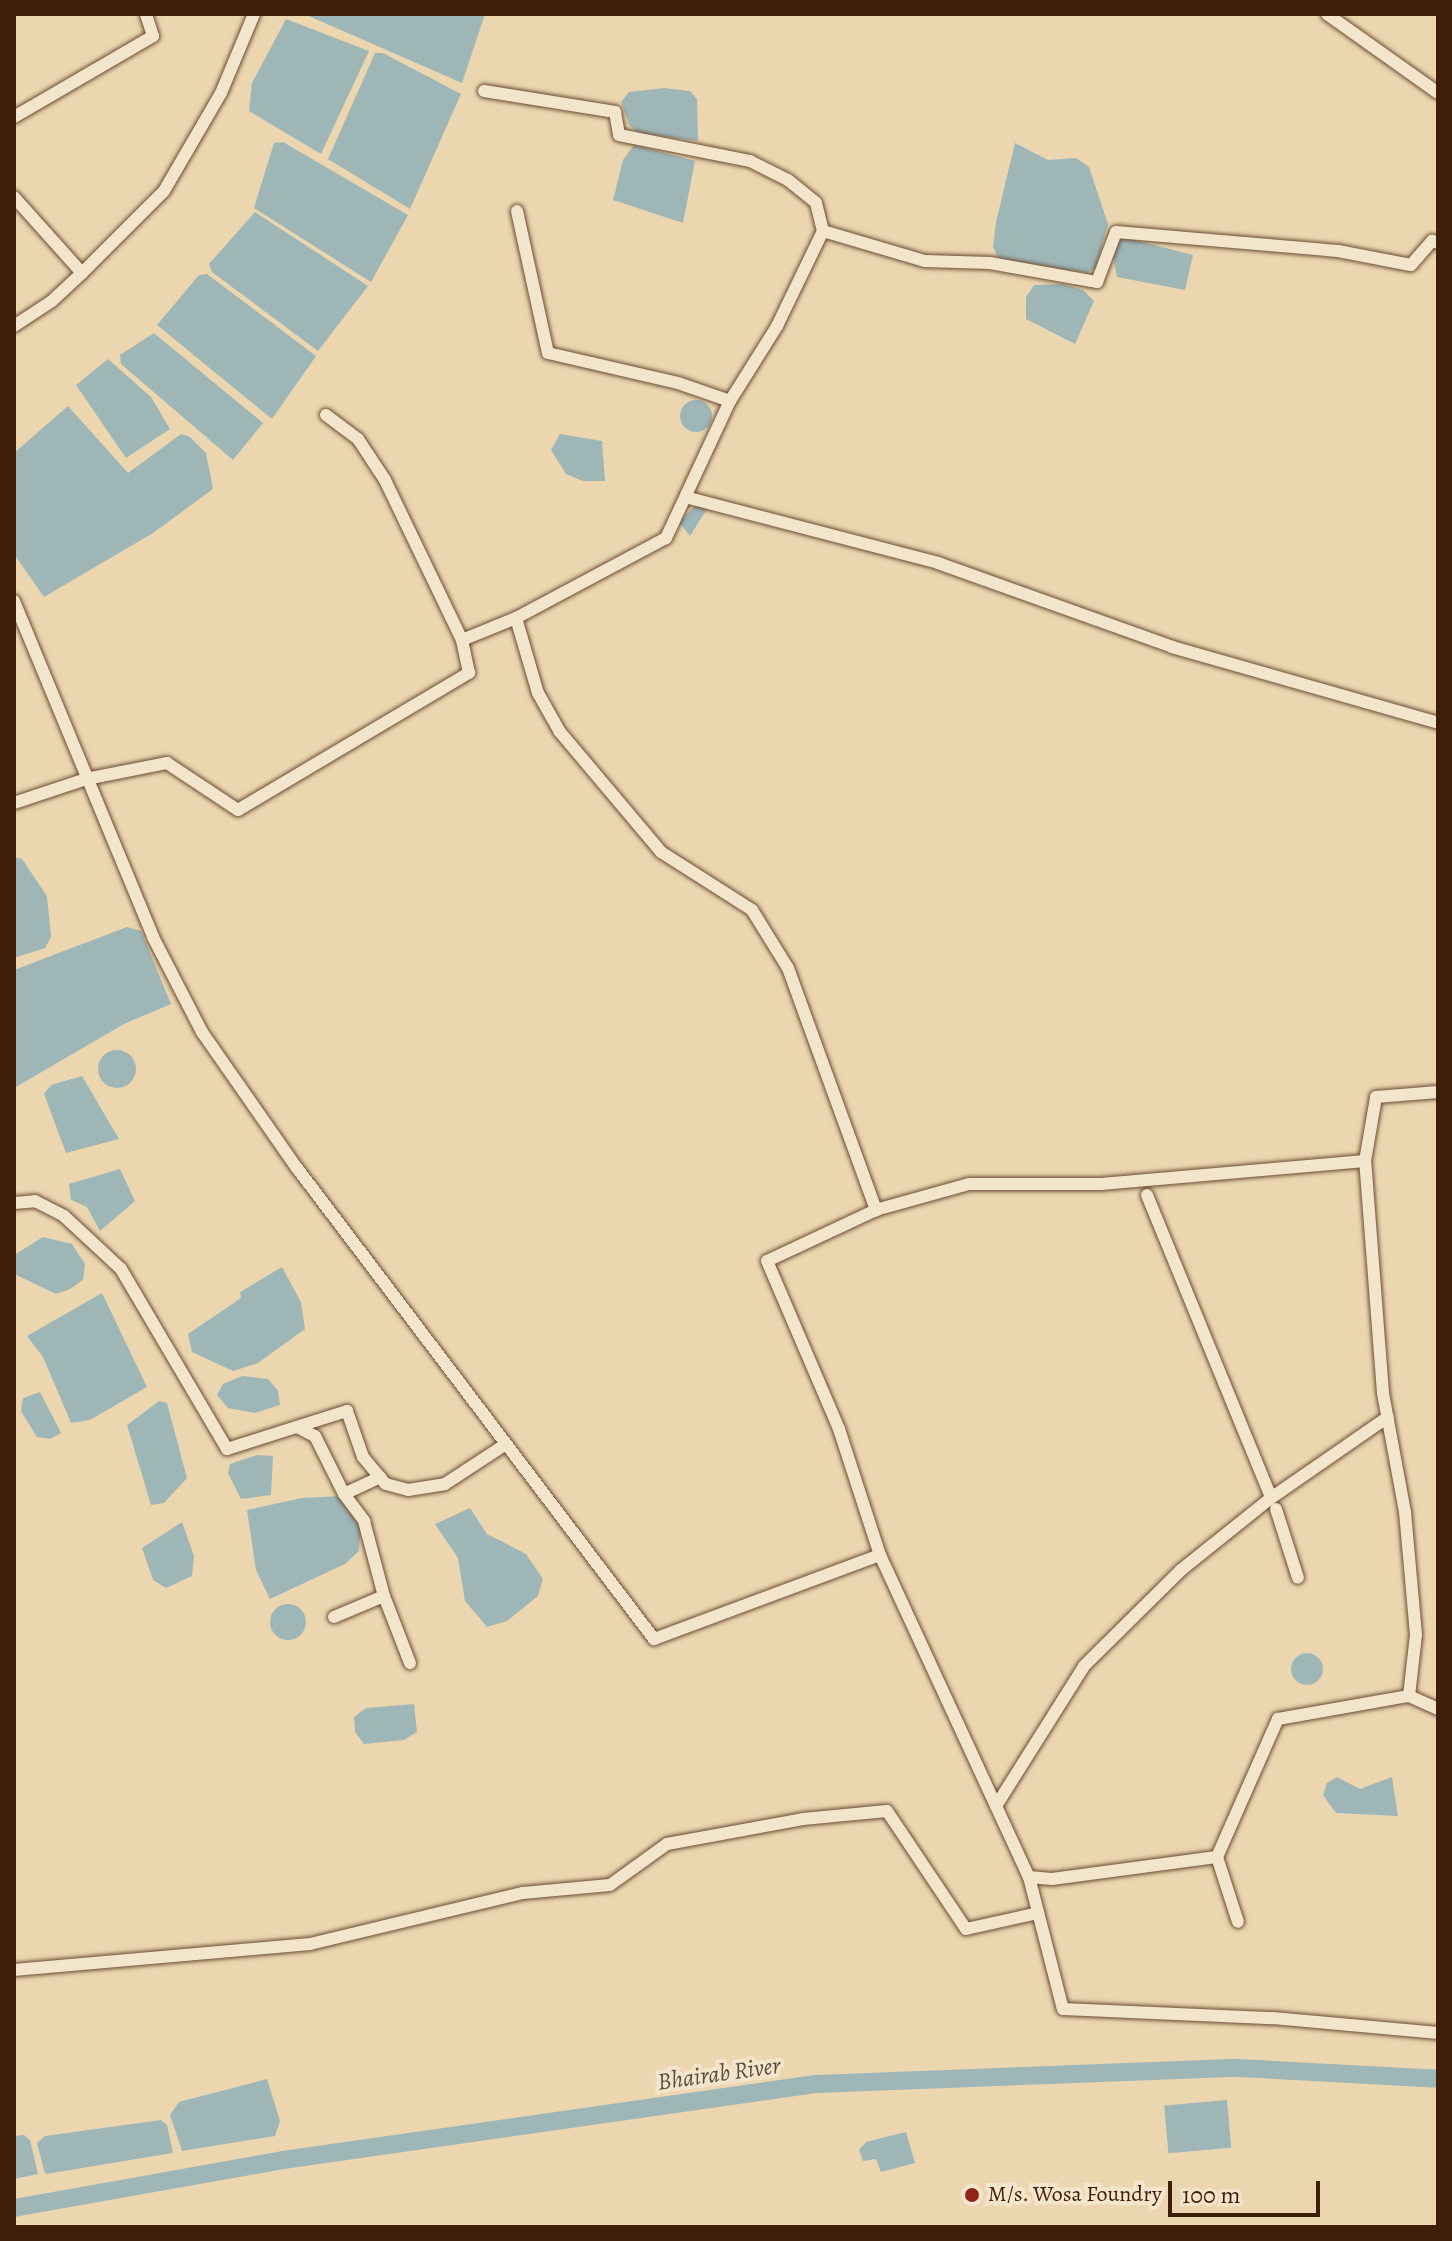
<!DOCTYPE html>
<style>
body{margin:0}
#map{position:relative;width:1452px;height:2241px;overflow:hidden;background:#ecd6b0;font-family:Alegreya,serif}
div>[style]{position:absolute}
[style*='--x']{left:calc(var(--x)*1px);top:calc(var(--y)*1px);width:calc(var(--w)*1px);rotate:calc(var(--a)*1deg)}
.water>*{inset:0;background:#9fb6b7;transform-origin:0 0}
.round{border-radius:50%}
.river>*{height:18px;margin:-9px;padding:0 9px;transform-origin:9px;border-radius:9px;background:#9fb6b7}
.roads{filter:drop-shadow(0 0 2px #6a4c33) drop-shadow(0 0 2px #6a4c33)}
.minor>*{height:12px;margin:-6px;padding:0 6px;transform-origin:6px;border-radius:6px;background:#f3e4cc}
.dots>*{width:22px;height:22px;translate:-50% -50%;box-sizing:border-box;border:4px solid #f3e4cc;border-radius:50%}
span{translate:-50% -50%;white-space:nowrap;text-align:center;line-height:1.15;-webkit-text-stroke:8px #f3e4cc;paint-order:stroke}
.poi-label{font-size:22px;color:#3f1e09}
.left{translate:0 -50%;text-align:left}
.water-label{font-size:24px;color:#5c4c3d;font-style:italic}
.frame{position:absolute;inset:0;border:16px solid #3f1e09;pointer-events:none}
.scale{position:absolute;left:1168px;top:2181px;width:152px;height:36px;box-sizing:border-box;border:4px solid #3f1e09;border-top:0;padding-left:10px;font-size:24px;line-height:28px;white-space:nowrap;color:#3f1e09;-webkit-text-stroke:6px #f3e4cc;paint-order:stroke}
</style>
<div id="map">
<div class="water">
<i style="clip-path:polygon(304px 14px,485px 14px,462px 83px)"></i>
<i style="clip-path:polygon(286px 19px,369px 51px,321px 154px,249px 111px,252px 83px)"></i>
<i style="clip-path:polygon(375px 53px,383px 53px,461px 94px,410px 209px,328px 159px)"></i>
<i style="clip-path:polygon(664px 88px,690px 91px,697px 99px,698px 141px,639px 133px,629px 125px,621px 102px,629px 92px)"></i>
<i style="clip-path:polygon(283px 142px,408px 215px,371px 282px,254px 208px,274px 143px)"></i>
<i style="clip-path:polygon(1015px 143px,1048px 160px,1076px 158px,1089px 167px,1108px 224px,1096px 268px,1087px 273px,999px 259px,993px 247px,996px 222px)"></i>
<i style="clip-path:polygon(634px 145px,695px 161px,683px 223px,613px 200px,623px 160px)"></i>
<i style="clip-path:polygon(255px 212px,368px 286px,318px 351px,212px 272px,209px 264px)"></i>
<i style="clip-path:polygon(1123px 237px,1193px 255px,1185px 290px,1117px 277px,1112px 252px)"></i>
<i style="clip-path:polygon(207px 274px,316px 356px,272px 419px,157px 325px,199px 275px)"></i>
<i style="clip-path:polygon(1063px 284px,1083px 290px,1094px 301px,1075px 344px,1026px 319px,1026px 297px,1034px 285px)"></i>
<i style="clip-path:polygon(154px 333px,263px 423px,233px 460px,121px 364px,120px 355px)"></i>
<i style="clip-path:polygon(108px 359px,151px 397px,170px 429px,126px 458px,76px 385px)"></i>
<i class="round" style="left:680px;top:400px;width:32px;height:32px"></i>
<i style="clip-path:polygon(68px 406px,128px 473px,181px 434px,190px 437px,206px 453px,213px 489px,153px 533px,44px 597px,14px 554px,14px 453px)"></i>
<i style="clip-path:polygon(560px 434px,602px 441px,605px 481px,583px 481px,566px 474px,551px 450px)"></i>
<i style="clip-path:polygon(697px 504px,707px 509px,690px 536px,679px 522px)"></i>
<i style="clip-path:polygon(14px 857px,22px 859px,47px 896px,51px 937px,45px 948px,14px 958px)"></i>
<i style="clip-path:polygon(127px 927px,141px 931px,171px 1004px,124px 1024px,14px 1088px,14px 970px)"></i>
<i class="round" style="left:98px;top:1050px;width:38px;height:38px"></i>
<i style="clip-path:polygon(82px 1076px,119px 1139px,66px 1153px,44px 1094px,51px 1085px)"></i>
<i style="clip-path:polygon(120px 1169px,135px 1201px,100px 1231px,87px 1207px,71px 1200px,69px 1184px)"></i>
<i style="clip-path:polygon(43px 1237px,72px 1244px,85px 1264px,83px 1280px,70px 1289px,56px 1294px,14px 1274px,14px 1255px)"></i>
<i style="clip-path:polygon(282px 1267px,301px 1302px,305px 1329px,258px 1363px,233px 1371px,192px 1352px,188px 1334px,241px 1298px,240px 1292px)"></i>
<i style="clip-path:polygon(102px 1293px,147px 1387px,90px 1420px,71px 1423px,43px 1357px,27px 1336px)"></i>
<i style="clip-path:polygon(242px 1376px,268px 1379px,278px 1391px,280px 1405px,255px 1413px,228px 1408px,217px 1395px,223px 1384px)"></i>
<i style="clip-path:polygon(40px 1392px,61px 1433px,50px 1439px,37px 1437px,21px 1411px,23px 1398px)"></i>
<i style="clip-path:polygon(159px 1401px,167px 1403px,187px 1478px,164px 1503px,151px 1505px,127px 1425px)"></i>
<i style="clip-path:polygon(257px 1455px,273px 1456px,271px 1495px,241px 1499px,228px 1473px,230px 1464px)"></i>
<i style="clip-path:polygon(340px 1496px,361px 1521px,359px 1551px,345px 1564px,270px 1599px,256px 1570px,247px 1510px,302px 1498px)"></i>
<i style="clip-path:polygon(470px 1508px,487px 1534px,526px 1554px,543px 1579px,538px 1596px,507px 1621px,487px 1627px,465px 1601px,458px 1558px,435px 1524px)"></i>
<i style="clip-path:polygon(182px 1522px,194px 1556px,192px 1576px,166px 1588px,153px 1580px,142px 1548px)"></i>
<i class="round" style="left:270px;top:1604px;width:36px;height:36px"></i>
<i class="round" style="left:1291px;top:1653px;width:32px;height:32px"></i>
<i style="clip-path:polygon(414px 1704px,417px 1732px,404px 1740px,364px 1744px,355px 1732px,354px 1717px,366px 1708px)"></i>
<i style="clip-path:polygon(1337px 1777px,1360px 1789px,1392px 1777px,1398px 1816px,1336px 1813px,1323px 1795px,1327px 1783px)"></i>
<i style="clip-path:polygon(267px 2079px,280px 2121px,275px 2136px,182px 2151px,170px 2115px,179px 2102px)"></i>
<i style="left:1227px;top:2100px;width:48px;height:63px;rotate:85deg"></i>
<i style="clip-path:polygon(161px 2120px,167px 2125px,173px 2153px,46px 2174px,44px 2170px,37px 2143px,45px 2136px)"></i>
<i style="clip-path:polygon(906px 2132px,915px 2163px,881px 2172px,876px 2159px,863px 2161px,859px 2150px,866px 2142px)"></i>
<i style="clip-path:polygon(24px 2135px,30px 2140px,38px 2174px,14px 2179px,14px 2136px)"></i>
</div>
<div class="river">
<i style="--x:14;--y:2208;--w:273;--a:-10.1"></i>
<i style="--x:283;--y:2160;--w:538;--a:-8.12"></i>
<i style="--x:816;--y:2084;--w:422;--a:-2.2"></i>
<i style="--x:1238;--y:2068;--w:200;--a:3.1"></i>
</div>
<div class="roads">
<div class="minor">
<i style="--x:1327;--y:14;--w:136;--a:35.4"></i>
<i style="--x:484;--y:91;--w:133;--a:9.1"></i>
<i style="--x:615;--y:112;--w:23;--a:80"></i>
<i style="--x:619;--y:135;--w:134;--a:11.2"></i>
<i style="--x:750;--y:161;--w:42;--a:26.6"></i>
<i style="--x:788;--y:180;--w:36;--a:39"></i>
<i style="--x:816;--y:203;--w:29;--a:76"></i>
<i style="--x:14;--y:117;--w:161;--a:-30.2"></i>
<i style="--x:153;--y:36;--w:23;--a:-108"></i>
<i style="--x:14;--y:197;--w:102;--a:48.2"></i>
<i style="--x:82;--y:273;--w:41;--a:137"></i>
<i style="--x:52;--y:301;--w:45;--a:146.7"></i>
<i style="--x:517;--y:211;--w:145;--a:77.7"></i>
<i style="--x:548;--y:353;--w:133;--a:13"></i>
<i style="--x:678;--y:383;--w:55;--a:19.1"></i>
<i style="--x:82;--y:273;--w:116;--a:-45"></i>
<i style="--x:164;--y:191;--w:113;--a:-59.8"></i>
<i style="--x:221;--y:93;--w:86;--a:-67.3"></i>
<i style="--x:326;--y:415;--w:40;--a:37"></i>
<i style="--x:358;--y:439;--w:49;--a:56.6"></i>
<i style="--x:385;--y:480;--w:178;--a:64.3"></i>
<i style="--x:689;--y:498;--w:257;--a:14.6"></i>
<i style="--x:938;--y:563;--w:249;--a:19.7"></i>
<i style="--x:1172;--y:647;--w:277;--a:15.9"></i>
<i style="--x:14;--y:601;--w:364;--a:67.5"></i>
<i style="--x:153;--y:937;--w:107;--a:62.7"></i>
<i style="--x:202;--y:1032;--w:166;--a:55.1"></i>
<i style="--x:297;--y:1168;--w:591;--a:52.84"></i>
<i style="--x:654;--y:1639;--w:241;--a:-20.4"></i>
<i style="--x:516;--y:618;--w:78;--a:73.7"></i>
<i style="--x:538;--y:693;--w:45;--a:60.6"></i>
<i style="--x:560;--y:732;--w:157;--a:49.9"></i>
<i style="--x:661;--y:852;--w:108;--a:32.5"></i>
<i style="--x:752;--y:910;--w:68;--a:58.2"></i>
<i style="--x:788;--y:968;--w:258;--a:70"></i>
<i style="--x:14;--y:803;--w:76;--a:-18.4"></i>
<i style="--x:86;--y:779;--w:83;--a:-11.2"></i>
<i style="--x:167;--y:763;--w:85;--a:33.5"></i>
<i style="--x:238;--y:810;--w:269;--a:-30.7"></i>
<i style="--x:469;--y:673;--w:34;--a:-102"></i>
<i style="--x:462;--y:640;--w:58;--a:-22.2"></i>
<i style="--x:516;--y:618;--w:170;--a:-28.1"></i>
<i style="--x:666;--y:538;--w:151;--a:-65"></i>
<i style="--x:730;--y:401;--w:89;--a:-57.9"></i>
<i style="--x:777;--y:326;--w:106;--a:-64.2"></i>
<i style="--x:823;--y:231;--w:106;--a:16.4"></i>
<i style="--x:925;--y:261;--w:65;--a:1.8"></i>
<i style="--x:990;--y:263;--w:109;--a:10.1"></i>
<i style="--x:1097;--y:282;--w:53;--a:-69.2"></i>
<i style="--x:1116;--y:232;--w:223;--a:4.9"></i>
<i style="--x:1338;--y:251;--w:74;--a:10.9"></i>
<i style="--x:1411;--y:265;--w:32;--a:-49"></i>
<i style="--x:1432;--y:241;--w:6;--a:18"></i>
<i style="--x:1365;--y:1161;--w:265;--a:175"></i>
<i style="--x:1101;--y:1184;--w:132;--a:180"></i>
<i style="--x:969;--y:1184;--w:97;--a:164.4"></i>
<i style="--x:876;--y:1210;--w:120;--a:154.9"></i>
<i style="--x:767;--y:1261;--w:183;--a:66.8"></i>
<i style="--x:839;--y:1429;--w:133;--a:72"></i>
<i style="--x:880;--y:1555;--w:355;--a:65.2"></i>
<i style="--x:1029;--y:1877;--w:136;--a:75.6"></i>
<i style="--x:1063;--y:2009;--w:210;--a:2.5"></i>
<i style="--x:1273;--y:2018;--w:166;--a:5.2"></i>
<i style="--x:1147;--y:1195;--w:327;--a:67.7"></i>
<i style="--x:1271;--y:1498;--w:142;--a:-34.7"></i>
<i style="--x:14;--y:1203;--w:21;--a:-5"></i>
<i style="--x:35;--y:1201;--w:33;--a:27"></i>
<i style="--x:64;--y:1216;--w:78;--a:42.9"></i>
<i style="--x:121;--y:1269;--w:209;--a:59.5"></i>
<i style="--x:227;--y:1449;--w:126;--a:-17.6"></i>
<i style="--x:347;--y:1411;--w:49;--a:70.8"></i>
<i style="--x:363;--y:1457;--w:35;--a:50"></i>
<i style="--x:386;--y:1484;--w:23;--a:15"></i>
<i style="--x:408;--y:1490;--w:37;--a:-9"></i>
<i style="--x:445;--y:1484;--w:73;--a:-33.3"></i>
<i style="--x:297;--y:1427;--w:20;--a:27"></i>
<i style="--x:315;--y:1436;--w:65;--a:63.4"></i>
<i style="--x:344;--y:1494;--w:34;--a:53"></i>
<i style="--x:364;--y:1521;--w:78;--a:75.1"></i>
<i style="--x:384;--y:1596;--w:72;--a:68.8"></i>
<i style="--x:344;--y:1494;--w:40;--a:-25"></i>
<i style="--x:1276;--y:1509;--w:72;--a:72.3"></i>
<i style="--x:334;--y:1617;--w:54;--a:-22.8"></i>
<i style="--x:1409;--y:1696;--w:32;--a:24"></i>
<i style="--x:996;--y:1806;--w:165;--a:-57.8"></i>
<i style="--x:1084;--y:1666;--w:136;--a:-44.7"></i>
<i style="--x:1181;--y:1570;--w:115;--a:-38.7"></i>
<i style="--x:1217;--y:1857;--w:68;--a:72.1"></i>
<i style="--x:1029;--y:1877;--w:23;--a:5"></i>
<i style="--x:1052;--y:1879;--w:166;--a:-7.6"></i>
<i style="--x:1217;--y:1857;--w:151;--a:-66.2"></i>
<i style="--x:1278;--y:1719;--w:133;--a:-10"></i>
<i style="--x:1409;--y:1696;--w:61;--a:-83.5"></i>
<i style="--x:1416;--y:1635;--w:123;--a:-95.1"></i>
<i style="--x:1405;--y:1512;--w:121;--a:-100.5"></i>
<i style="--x:1383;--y:1393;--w:233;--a:-94.4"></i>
<i style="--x:1365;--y:1161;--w:65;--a:-80.2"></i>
<i style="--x:1376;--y:1097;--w:62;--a:-4.6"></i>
<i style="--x:14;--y:1970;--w:297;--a:-5"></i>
<i style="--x:310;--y:1944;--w:219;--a:-13.5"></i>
<i style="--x:523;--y:1893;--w:87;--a:-5.3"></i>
<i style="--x:610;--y:1885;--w:70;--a:-35.7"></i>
<i style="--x:667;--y:1844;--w:138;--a:-10.4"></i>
<i style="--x:803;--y:1819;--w:84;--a:-5.4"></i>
<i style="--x:887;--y:1811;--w:142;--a:56.2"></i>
<i style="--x:966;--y:1929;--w:74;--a:-12.5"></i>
</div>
</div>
<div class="dots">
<i style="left:972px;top:2195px;background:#8f2418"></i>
</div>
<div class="poi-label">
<span class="left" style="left:988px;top:2195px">M/s. Wosa Foundry</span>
</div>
<div class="water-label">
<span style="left:719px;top:2074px;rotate:-8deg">Bhairab River</span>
</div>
<div class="frame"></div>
<div class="scale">100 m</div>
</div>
